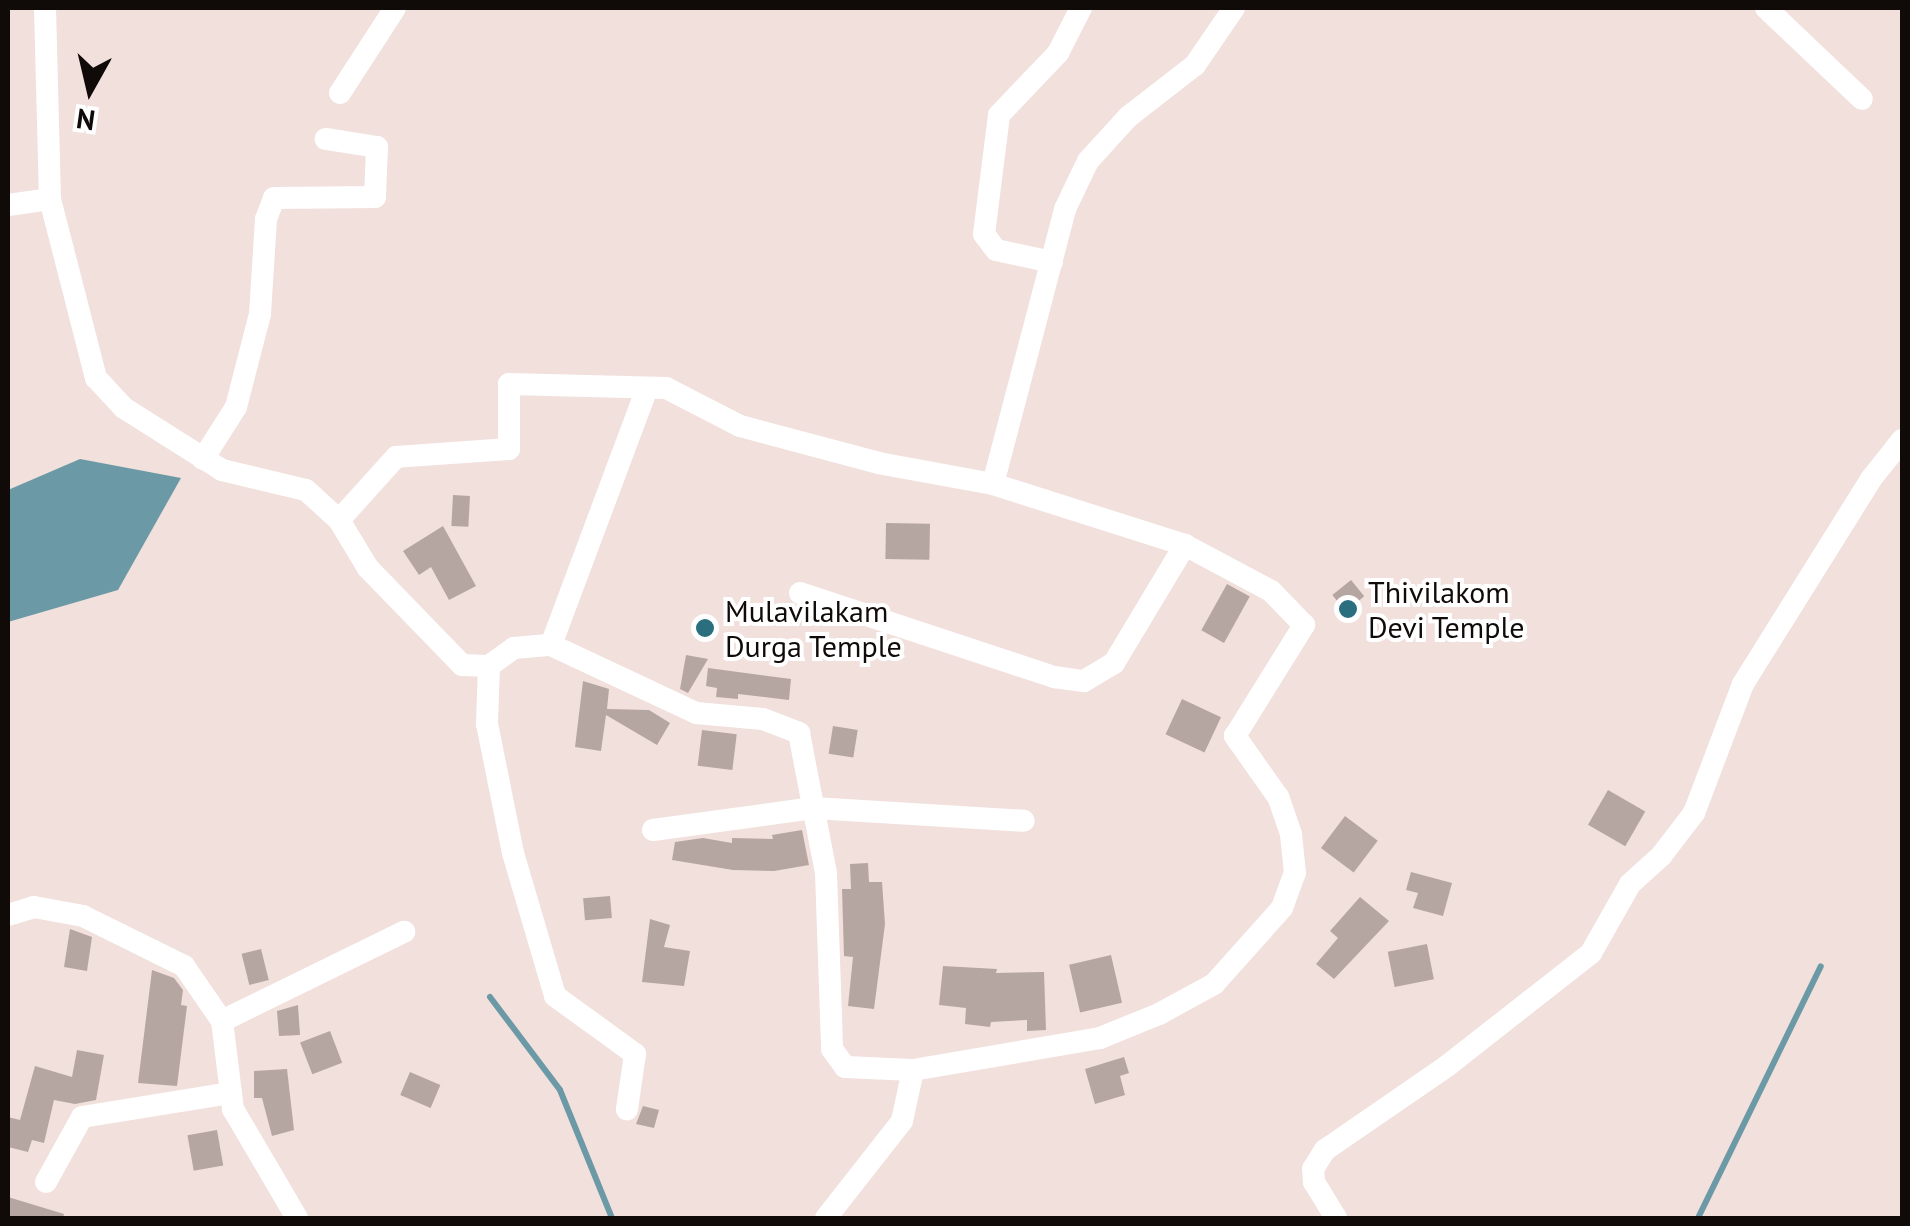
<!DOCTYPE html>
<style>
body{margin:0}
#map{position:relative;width:1910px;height:1226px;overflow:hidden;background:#f1e0dc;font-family:"PT Sans",sans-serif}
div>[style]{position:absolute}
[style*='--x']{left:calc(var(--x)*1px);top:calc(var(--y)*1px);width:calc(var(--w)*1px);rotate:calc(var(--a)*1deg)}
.water>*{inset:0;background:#6c99a6}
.stream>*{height:6px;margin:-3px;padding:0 3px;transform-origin:3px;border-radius:3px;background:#6c99a6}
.building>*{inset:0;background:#b6a6a2;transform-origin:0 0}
.minor>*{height:22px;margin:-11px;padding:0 11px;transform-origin:11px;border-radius:11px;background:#fff}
.dots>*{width:28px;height:28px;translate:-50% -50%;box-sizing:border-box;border:5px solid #fff;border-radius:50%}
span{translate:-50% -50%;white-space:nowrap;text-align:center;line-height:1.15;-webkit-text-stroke:8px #fff;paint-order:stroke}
.poi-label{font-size:30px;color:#100a09}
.left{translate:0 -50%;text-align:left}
.frame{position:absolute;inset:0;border:10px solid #100a09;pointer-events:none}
.north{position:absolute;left:40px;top:40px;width:100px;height:100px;-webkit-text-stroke:8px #fff;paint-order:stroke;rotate:188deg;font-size:28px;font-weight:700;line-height:40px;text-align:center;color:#100a09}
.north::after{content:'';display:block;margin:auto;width:35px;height:45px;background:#100a09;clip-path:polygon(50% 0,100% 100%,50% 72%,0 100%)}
</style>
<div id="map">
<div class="water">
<i style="clip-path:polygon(80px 459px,181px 478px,118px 590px,8px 622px,8px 490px)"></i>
</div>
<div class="stream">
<i style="--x:490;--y:997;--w:116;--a:53"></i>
<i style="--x:560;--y:1090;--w:138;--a:67.9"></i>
<i style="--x:1698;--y:1218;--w:280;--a:-64"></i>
</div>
<div class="building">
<i style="left:453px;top:495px;width:17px;height:31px;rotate:3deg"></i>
<i style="left:886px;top:523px;width:44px;height:36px;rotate:1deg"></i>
<i style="clip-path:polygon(443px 526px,476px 586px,449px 600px,431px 567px,419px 575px,403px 551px)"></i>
<i style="left:1351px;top:580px;width:21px;height:24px;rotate:51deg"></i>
<i style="left:1227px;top:584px;width:26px;height:53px;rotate:29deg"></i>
<i style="left:743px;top:602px;width:37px;height:19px;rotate:6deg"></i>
<i style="clip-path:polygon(686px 655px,708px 659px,688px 693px,680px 689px)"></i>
<i style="clip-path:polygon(708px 668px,791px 679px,789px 700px,738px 694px,738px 699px,716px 697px,717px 688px,706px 686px)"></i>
<i style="clip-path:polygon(583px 681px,609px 689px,607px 709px,649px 710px,670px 723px,657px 745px,606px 715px,601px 751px,575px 747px)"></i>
<i style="left:1182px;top:699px;width:43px;height:39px;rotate:25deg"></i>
<i style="left:833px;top:726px;width:25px;height:28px;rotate:9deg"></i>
<i style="left:702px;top:730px;width:35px;height:36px;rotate:7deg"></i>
<i style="left:1608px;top:790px;width:43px;height:40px;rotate:30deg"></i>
<i style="left:1345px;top:816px;width:41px;height:40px;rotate:37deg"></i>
<i style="clip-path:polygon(802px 830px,809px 865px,774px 871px,733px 870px,672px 860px,675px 842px,703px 838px,732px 843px,732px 838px,773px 839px,772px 835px)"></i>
<i style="clip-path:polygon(868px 863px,869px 882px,882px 882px,885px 924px,874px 1009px,848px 1006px,853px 957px,844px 956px,842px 889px,851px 889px,850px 864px)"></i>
<i style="clip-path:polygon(1411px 872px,1452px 883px,1443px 916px,1413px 908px,1418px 893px,1406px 890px)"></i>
<i style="left:610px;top:896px;width:22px;height:27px;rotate:85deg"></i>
<i style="clip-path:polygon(1360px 897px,1389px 921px,1334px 979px,1316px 964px,1338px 938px,1330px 931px)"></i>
<i style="clip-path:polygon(650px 919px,670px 925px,664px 947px,690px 951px,684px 986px,642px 982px)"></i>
<i style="clip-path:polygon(70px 929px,92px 937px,87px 971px,64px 967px)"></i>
<i style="left:1427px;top:944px;width:36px;height:40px;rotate:79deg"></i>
<i style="left:261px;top:949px;width:32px;height:20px;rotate:76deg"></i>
<i style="left:1111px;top:955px;width:49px;height:43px;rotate:77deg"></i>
<i style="clip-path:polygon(943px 966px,997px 969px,996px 973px,1044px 972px,1046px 1030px,1027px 1031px,1027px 1020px,991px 1022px,990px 1027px,965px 1024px,966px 1008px,939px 1005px)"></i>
<i style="clip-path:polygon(152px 970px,174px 978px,183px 990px,181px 1005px,187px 1006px,177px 1086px,138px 1083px)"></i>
<i style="clip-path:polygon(298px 1005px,300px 1035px,279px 1036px,277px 1011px)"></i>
<i style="left:330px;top:1031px;width:34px;height:32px;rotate:69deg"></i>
<i style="clip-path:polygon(77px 1050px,104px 1055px,96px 1100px,75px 1104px,54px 1100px,44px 1143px,32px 1140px,28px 1152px,8px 1147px,8px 1117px,20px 1120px,35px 1066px,72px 1077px)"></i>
<i style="clip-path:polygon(1124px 1057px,1129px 1073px,1120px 1076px,1125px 1095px,1095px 1104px,1085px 1069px)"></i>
<i style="clip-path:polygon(287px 1069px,294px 1130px,272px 1136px,262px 1098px,254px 1098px,254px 1071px)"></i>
<i style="left:410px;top:1072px;width:33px;height:25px;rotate:23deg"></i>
<i style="clip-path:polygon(643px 1106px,659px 1110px,654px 1128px,636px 1124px)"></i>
<i style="left:217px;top:1130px;width:36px;height:30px;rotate:80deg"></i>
<i style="clip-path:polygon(8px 1197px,64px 1214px,63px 1218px,8px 1218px)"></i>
</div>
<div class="minor">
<i style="--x:45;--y:8;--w:191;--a:88.5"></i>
<i style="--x:50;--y:199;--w:185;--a:75.6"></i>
<i style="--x:96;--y:378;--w:41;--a:47"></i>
<i style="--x:124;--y:408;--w:116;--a:32.3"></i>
<i style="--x:222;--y:470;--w:86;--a:13.4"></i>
<i style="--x:306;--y:490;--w:45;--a:42.3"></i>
<i style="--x:339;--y:520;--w:56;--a:58.9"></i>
<i style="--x:368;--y:568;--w:135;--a:45.9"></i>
<i style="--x:462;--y:665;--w:27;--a:2"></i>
<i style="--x:489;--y:666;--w:31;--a:-36"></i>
<i style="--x:514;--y:648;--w:37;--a:-5"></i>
<i style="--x:551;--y:645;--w:160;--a:25.1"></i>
<i style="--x:696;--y:713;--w:67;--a:5.1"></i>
<i style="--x:763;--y:719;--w:39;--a:21"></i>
<i style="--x:799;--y:733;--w:143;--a:79.1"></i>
<i style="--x:826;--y:873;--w:176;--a:88"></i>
<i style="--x:832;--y:1049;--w:22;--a:54"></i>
<i style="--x:845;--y:1067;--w:68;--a:2.5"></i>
<i style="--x:913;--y:1070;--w:190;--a:-9.7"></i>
<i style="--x:1100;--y:1038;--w:64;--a:-22.1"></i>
<i style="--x:1159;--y:1014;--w:63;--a:-28.6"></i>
<i style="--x:1214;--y:984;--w:102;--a:-48.2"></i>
<i style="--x:1282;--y:908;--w:37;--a:-70"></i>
<i style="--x:1295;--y:873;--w:39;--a:-96"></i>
<i style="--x:1291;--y:834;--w:39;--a:-109"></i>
<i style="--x:1278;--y:797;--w:75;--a:-125.2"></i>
<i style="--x:1235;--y:736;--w:131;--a:-58.1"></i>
<i style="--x:1304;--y:625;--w:47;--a:-134.1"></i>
<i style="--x:1271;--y:591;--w:98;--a:-151.9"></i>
<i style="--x:1185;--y:545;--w:201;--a:-162.4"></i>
<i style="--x:993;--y:484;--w:116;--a:-169.6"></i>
<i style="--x:879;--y:463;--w:144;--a:-165.1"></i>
<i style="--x:740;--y:426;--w:83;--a:-152.8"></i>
<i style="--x:666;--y:388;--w:157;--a:-178.5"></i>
<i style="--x:509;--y:384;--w:65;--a:90"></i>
<i style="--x:509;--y:449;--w:113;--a:176"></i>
<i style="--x:396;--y:457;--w:85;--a:132.1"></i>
<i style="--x:1766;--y:8;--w:132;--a:43.5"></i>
<i style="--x:340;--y:93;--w:101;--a:-57.1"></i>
<i style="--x:8;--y:205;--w:42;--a:-8.1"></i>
<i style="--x:1052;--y:262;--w:57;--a:-167.9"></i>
<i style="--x:996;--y:250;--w:20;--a:-127"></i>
<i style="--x:984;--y:234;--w:120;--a:-82.8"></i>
<i style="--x:999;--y:115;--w:86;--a:-46.4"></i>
<i style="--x:1058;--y:53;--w:51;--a:-62.9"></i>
<i style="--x:203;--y:459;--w:62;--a:-57.6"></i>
<i style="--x:236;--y:407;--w:96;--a:-75.5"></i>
<i style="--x:260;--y:314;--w:95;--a:-86.4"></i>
<i style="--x:266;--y:219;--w:22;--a:-69"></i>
<i style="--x:274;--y:198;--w:101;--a:-0.6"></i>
<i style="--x:375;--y:197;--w:50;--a:-87.7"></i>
<i style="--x:377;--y:147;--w:52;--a:-171.1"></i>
<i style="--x:993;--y:484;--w:284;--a:-75.3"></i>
<i style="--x:1065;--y:209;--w:53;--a:-64.4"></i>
<i style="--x:1088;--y:161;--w:59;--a:-47.7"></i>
<i style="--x:1128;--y:117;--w:85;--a:-37.8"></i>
<i style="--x:1195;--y:65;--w:69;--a:-55.6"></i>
<i style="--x:800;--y:593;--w:268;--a:18.3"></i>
<i style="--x:1054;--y:677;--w:30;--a:8"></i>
<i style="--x:1084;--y:681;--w:35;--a:-31"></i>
<i style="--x:1114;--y:663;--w:138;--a:-59"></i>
<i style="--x:551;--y:645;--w:274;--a:-69.5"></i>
<i style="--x:489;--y:666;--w:58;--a:92"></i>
<i style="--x:487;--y:724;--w:132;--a:78.6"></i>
<i style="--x:513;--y:853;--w:149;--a:73.6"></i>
<i style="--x:555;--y:996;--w:99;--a:35.9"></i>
<i style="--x:635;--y:1054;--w:56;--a:98.3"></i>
<i style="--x:653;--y:830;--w:162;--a:-7.8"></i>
<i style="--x:814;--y:808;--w:210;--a:3.5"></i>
<i style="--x:8;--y:915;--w:27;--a:-17"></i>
<i style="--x:34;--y:907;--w:50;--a:10.4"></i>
<i style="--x:83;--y:916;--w:113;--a:26.3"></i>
<i style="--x:184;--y:966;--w:67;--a:55.4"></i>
<i style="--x:222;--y:1021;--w:89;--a:82.9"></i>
<i style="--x:233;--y:1109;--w:126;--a:59.6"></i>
<i style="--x:222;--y:1021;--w:203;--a:-26.1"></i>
<i style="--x:46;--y:1182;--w:74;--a:-61"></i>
<i style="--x:82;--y:1117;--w:151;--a:-9.2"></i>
<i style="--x:826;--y:1218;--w:123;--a:-51.9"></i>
<i style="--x:902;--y:1121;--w:52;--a:-77.8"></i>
<i style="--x:1336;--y:1218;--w:42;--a:-121.4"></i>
<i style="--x:1314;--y:1182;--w:13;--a:-94"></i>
<i style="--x:1313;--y:1169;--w:22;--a:-58"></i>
<i style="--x:1325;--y:1150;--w:148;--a:-34.5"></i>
<i style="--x:1447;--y:1066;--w:183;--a:-38.1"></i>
<i style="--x:1591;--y:953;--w:79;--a:-60.5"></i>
<i style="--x:1630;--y:884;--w:42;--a:-42.1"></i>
<i style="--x:1661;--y:856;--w:54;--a:-52.5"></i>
<i style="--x:1694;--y:813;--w:138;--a:-69.2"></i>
<i style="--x:1743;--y:684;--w:242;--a:-58"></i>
<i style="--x:1871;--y:479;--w:50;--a:-51.5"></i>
</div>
<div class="dots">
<i style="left:1348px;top:609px;background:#2a6e7f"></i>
<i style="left:705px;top:628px;background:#2a6e7f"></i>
</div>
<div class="poi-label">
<span class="left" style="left:1368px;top:609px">Thivilakom<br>Devi Temple</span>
<span class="left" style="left:725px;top:628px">Mulavilakam<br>Durga Temple</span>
</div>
<div class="frame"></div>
<div class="north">N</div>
</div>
